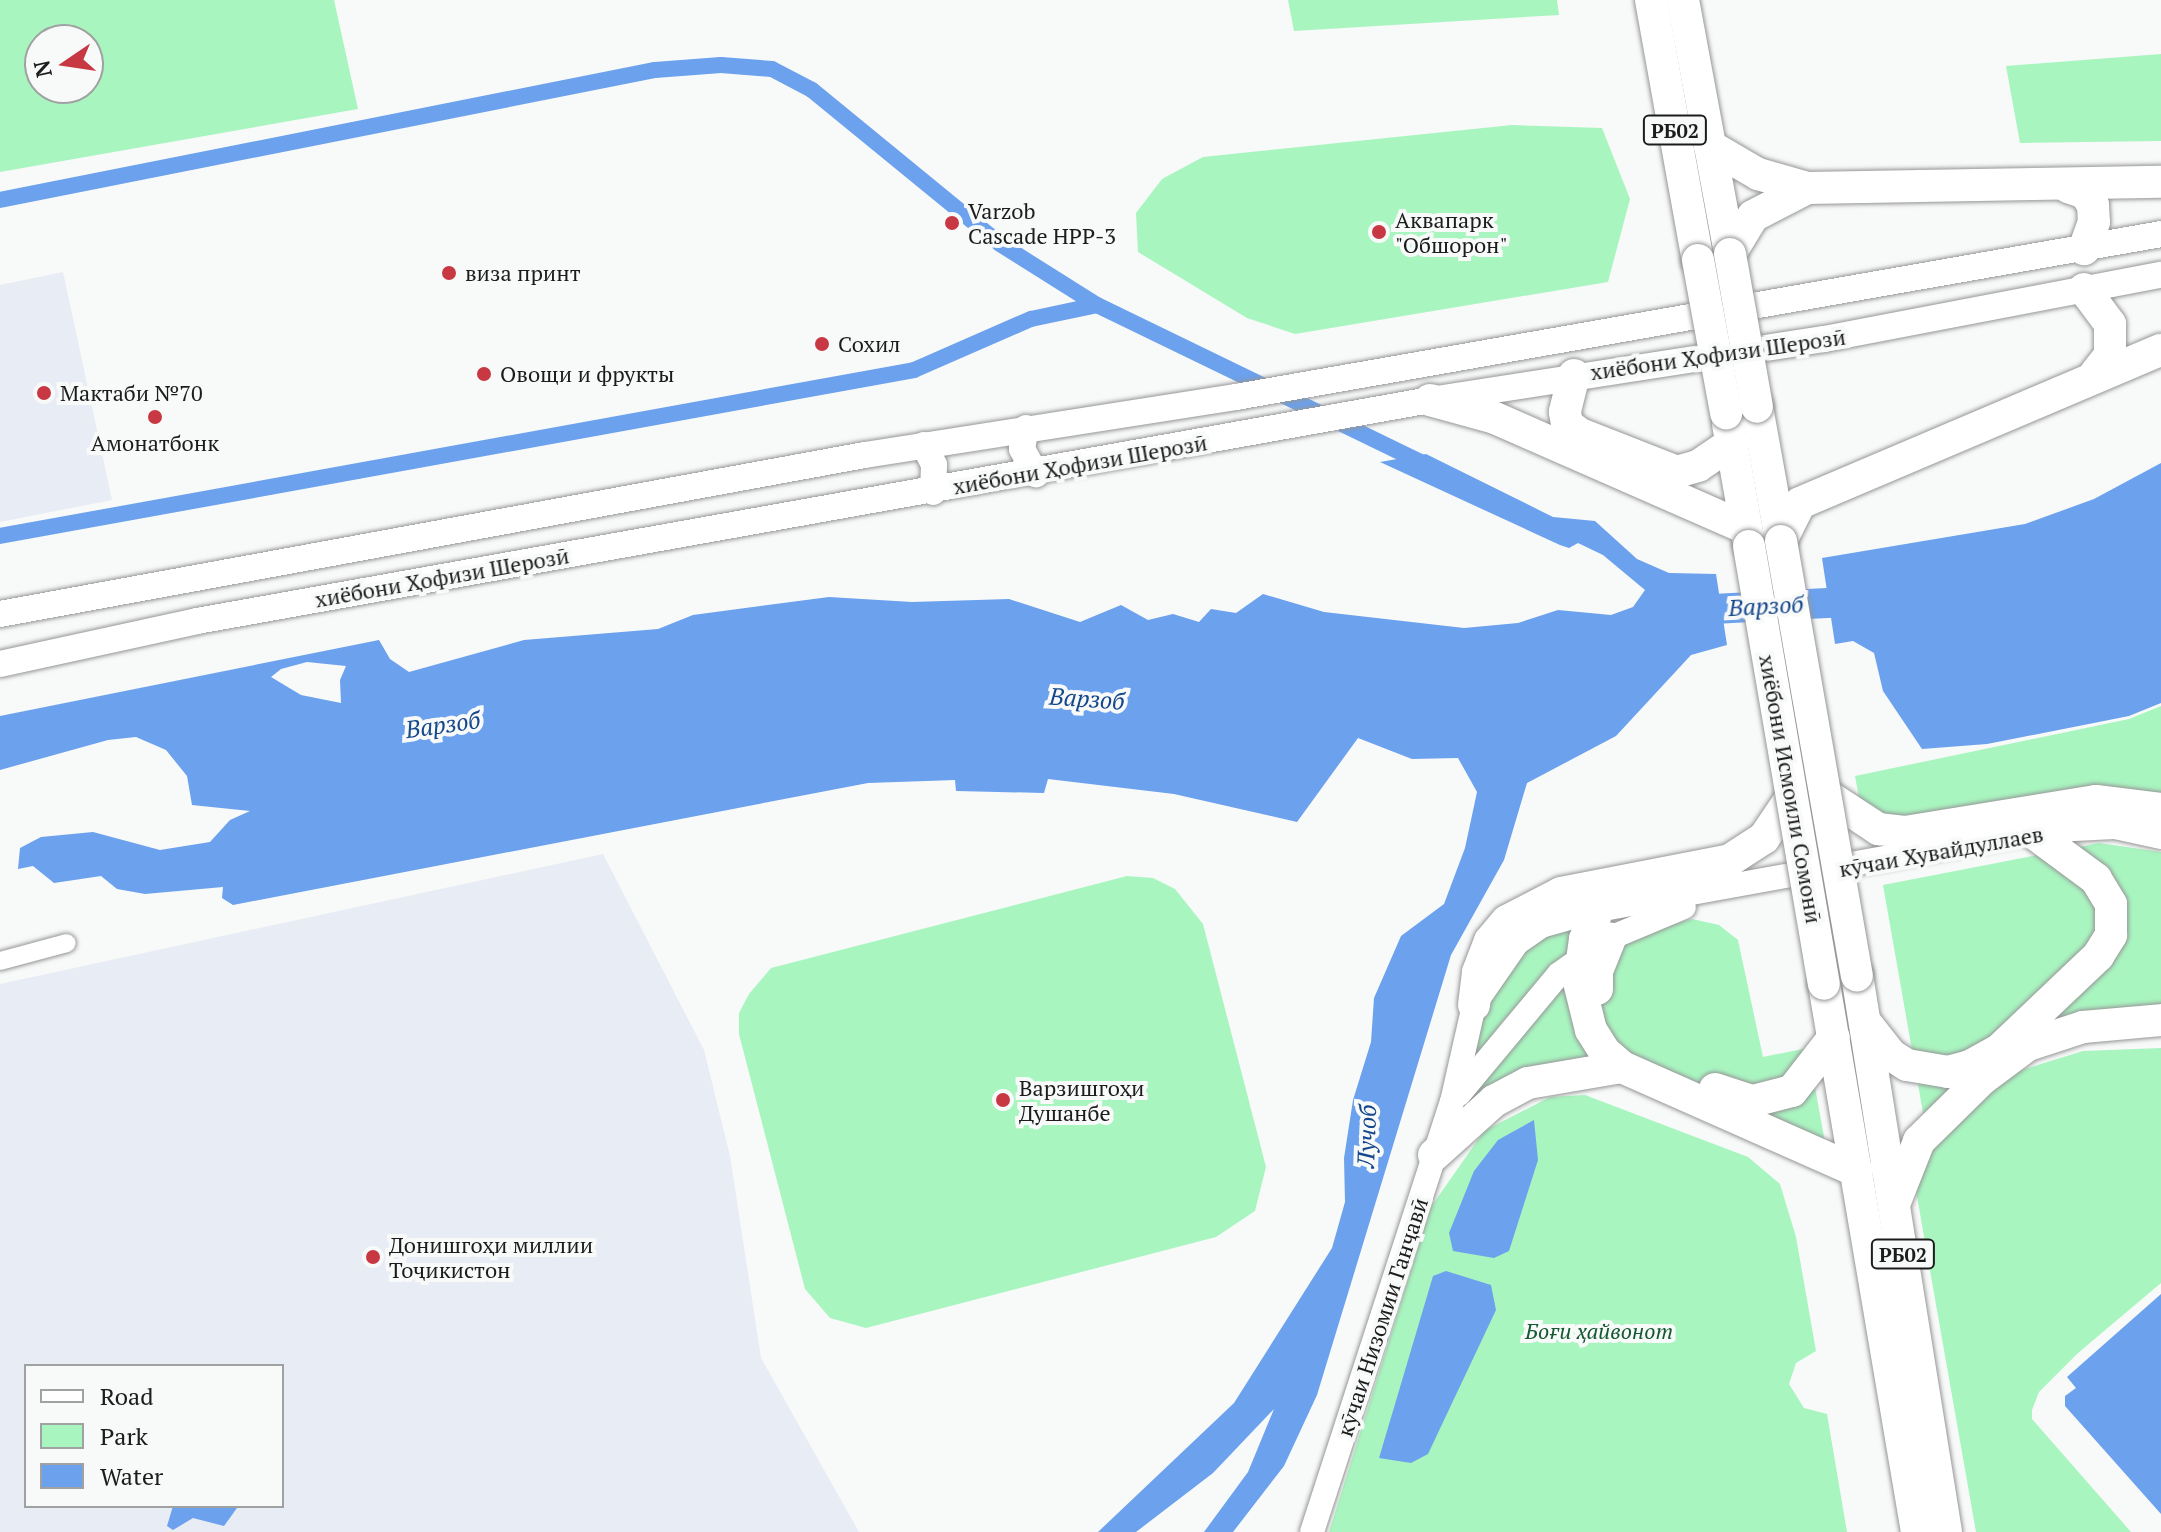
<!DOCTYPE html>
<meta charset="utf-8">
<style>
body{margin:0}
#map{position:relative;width:2161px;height:1532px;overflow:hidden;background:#f8f9f9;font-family:"PT Serif",serif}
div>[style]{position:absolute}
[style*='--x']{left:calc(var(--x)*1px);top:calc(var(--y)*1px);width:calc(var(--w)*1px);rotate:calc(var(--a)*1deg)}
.built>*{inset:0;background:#e8ecf4}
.green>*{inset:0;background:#a9f5c0}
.water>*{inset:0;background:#6ba1ed}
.canal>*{height:16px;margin:-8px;padding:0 8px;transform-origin:8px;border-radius:8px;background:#6ba1ed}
.river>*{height:30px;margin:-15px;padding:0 15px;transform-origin:15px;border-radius:15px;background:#6ba1ed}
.roads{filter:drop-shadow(0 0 2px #969697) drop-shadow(0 0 2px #969697)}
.minor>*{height:18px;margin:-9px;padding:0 9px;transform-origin:9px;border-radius:9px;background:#fff}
.tertiary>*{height:24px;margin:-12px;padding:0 12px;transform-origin:12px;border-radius:12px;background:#fff}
.secondary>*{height:26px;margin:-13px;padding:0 13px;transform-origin:13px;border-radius:13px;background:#fff}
.trunk>*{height:32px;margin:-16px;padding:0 16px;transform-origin:16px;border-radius:16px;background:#fff}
.bridges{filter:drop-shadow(0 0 2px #969697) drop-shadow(0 0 2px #969697)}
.trunk-bridge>*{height:32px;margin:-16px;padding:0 16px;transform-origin:16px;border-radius:16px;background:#fff}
.dots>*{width:22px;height:22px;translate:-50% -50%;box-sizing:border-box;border:4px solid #f8f9f9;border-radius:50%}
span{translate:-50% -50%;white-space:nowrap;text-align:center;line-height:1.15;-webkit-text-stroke:8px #f8f9f9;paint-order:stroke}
.shield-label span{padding:2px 6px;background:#f8f9f9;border:2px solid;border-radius:6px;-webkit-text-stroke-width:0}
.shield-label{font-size:20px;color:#1c1c1c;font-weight:700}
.poi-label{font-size:22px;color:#1c1c1c}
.left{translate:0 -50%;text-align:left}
.street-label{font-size:22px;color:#1c1c1c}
.park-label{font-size:22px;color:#145932;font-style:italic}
.water-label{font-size:24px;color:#14478b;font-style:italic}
.legend{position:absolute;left:24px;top:1364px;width:260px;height:144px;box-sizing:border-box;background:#f8f9f9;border:2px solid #a0a1a1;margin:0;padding:10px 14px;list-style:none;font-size:24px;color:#1c1c1c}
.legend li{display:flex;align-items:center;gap:16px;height:40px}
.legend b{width:40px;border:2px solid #a0a1a1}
.north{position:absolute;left:24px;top:24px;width:80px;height:80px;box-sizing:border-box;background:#f8f9f9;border:2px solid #a0a1a1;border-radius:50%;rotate:257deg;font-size:22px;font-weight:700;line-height:32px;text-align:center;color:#1c1c1c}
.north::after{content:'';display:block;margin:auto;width:28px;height:36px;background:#c83843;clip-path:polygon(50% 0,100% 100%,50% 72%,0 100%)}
</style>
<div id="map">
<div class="built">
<i style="clip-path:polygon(63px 272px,112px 500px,0 522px,0 285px)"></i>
<i style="clip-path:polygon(evenodd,603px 854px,704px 1050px,730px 1156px,761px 1358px,859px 1532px,0 1532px,0 984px,603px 854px,26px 1366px,282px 1366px,282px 1506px,26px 1506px,26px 1366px)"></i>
</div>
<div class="green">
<i style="clip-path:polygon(evenodd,0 0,334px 0,358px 109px,0 172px,0 0,40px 40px,88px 40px,88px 88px,40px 88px,40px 40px)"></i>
<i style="clip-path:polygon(1288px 0,1557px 0,1559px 15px,1294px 31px)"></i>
<i style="clip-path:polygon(2161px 54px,2161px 141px,2020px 143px,2006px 66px)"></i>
<i style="clip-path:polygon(1512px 125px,1602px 128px,1630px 199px,1608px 282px,1295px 334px,1247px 318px,1138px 252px,1136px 213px,1162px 179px,1203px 157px)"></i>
<i style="clip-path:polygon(2161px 706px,2161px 807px,1905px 830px,1863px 819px,1855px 776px,2129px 719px)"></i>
<i style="clip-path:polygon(2099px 843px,2161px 852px,2161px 1016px,2079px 1024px,1925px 1124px,1883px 885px)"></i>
<i style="clip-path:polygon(1127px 876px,1153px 878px,1175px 889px,1203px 924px,1266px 1167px,1255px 1211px,1216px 1237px,866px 1328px,830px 1318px,805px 1289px,739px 1034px,739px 1013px,749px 994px,771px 968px)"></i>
<i style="clip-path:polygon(1692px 919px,1719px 925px,1738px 940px,1763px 1057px,1808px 1048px,1826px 1148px,1652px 1070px,1603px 1035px,1597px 958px,1645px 931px)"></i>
<i style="clip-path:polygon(1583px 923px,1569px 954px,1503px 1021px,1467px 1071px,1489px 996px,1528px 942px)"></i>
<i style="clip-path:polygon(1573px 973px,1601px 1058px,1457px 1127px,1472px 1095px)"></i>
<i style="clip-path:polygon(2161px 1048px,2161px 1283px,2078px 1353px,2039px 1392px,2032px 1410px,2032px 1419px,2131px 1532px,1976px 1532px,1909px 1151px,2012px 1073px,2083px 1051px)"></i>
<i style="clip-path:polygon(1585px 1095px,1748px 1157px,1780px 1184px,1796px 1237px,1816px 1351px,1796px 1363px,1789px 1384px,1804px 1408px,1827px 1414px,1847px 1532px,1329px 1532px,1431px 1207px,1484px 1131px,1550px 1097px)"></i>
</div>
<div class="water">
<i style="clip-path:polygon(evenodd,1426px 454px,1553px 517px,1595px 521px,1637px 559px,1669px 573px,1716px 574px,1727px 645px,1691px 655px,1616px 736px,1527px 783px,1504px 860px,1451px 955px,1317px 1395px,1284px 1466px,1233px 1532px,1204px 1532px,1248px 1472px,1274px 1409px,1213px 1473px,1136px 1532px,1098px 1532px,1234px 1403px,1332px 1248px,1345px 1202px,1344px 1158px,1353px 1100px,1371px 1042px,1374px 998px,1401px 936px,1444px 904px,1465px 848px,1477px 792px,1458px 758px,1412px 759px,1358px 738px,1297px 822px,1174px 794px,1048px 779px,1044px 793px,956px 791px,955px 780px,868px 783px,233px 905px,222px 898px,223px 887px,145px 894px,117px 889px,101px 876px,54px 883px,33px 866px,18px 869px,20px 848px,41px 837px,93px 832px,160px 850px,210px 842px,230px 820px,250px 811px,192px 805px,187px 776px,166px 750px,136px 737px,108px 740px,0 770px,0 716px,379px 640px,390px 659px,409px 672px,524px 640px,658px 629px,693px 615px,829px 597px,912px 602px,1009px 599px,1080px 622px,1121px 605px,1148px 620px,1173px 614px,1199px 622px,1211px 609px,1236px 613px,1263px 594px,1324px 612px,1464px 628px,1518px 623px,1558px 610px,1611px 615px,1633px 607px,1645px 590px,1603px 555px,1578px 543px,1569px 548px,1560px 545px,1380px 462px,1426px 454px,307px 662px,346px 666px,340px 680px,341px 703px,301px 695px,271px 677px,281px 669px,307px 662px)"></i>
<i style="clip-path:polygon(2161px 463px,2161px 703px,2129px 716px,1987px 744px,1922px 749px,1883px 691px,1874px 653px,1853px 641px,1835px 644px,1822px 558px,2025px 524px,2094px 499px)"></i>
<i style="clip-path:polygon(1534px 1120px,1538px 1160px,1509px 1251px,1494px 1258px,1453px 1251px,1449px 1233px,1474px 1171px,1498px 1140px)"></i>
<i style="clip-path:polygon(1446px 1271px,1491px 1285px,1496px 1310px,1428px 1454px,1411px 1463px,1379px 1458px,1433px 1276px)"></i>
<i style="clip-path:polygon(2161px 1294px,2161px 1514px,2065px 1406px,2065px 1396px,2076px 1388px,2067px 1377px)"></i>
<i style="clip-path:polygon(173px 1506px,236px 1506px,237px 1508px,224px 1526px,193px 1518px,173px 1530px,167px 1526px)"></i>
</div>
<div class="canal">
<i style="--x:0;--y:200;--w:668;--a:-11.23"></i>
<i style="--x:655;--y:70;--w:66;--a:-4.3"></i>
<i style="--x:721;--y:65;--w:51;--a:4.5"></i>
<i style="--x:772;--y:69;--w:45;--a:27.7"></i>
<i style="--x:812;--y:90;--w:243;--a:39.3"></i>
<i style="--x:1000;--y:244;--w:115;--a:32.2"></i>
<i style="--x:1097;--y:305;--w:371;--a:25.9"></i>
<i style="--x:0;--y:536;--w:929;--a:-10.29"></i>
<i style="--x:914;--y:370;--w:128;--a:-23.6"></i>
<i style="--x:1031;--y:319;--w:67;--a:-12"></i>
</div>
<div class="river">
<i style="--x:1687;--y:625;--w:31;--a:-32"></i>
<i style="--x:1713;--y:609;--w:154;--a:-3"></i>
</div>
<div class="roads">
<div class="minor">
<i style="--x:0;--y:961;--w:69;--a:-15"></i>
</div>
<div class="tertiary">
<i style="--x:1459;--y:1094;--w:156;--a:-50.2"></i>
<i style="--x:1559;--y:974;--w:62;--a:-35.2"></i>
<i style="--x:1610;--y:938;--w:80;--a:-22.7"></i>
<i style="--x:1312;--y:1532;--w:452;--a:-72"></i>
<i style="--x:1452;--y:1102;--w:99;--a:-77.2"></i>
<i style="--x:1474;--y:1005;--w:75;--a:-55.3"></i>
<i style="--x:1517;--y:943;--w:29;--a:-35"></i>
<i style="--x:1541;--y:926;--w:59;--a:-15.7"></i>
<i style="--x:1598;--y:910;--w:440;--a:-10.3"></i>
<i style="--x:2031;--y:831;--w:84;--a:-2.7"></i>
<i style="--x:2115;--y:827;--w:47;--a:12.3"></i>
</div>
<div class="secondary">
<i style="--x:1026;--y:428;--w:21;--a:101"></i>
<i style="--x:1022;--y:449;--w:29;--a:61"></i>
<i style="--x:924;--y:445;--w:22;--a:63"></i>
<i style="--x:934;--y:465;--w:27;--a:92"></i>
<i style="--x:0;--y:614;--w:879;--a:-10.42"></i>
<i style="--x:865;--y:455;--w:376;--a:-8.9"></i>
<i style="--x:1236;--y:397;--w:939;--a:-9.99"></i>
<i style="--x:0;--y:664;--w:202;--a:-12.3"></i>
<i style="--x:197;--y:621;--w:1253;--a:-10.16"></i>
<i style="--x:1430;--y:400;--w:399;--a:-8.8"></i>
<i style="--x:1824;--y:339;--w:343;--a:-10.8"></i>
</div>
<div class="trunk">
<i style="--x:1651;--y:0;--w:264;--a:79.8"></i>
<i style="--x:1683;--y:0;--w:258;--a:79.5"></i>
<i style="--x:1710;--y:146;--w:56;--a:30.3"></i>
<i style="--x:1758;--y:174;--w:51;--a:15.9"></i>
<i style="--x:1807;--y:188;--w:354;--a:-1"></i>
<i style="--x:2068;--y:187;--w:18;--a:19"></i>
<i style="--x:2085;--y:193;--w:14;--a:56"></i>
<i style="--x:2093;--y:205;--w:17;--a:87"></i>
<i style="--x:2094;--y:222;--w:29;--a:110"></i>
<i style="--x:1730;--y:254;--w:44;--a:-58.8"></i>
<i style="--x:1753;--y:216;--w:61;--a:-27.4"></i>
<i style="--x:2084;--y:289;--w:44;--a:53.4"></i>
<i style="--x:2110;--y:324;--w:31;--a:90"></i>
<i style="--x:2110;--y:355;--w:24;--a:128"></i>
<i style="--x:1574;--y:375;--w:38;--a:104"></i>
<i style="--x:1565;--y:412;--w:12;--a:81"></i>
<i style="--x:1567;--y:424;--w:16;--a:38"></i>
<i style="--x:1580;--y:434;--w:104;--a:21.4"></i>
<i style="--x:1677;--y:472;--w:22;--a:-16"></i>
<i style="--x:1698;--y:466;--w:41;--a:-34.1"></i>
<i style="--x:1430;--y:400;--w:67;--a:15.5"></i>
<i style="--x:1495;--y:418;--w:274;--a:23.7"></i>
<i style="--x:1757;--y:407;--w:136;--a:79.8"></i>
<i style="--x:1728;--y:424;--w:121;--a:80"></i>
<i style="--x:1781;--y:541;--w:42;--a:-63.4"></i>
<i style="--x:1800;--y:503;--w:392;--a:-23"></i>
<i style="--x:1825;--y:794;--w:64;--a:33.4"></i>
<i style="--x:1878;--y:829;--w:27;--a:6"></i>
<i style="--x:1905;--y:832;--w:193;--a:-9.2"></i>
<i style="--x:2096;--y:801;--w:65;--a:7"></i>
<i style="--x:1598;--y:910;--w:32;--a:114"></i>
<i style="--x:1585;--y:939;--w:43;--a:97.9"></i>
<i style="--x:1579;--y:982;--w:49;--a:76"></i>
<i style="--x:1591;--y:1030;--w:26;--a:58"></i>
<i style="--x:1605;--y:1052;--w:23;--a:41"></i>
<i style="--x:1622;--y:1067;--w:257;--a:23.9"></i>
<i style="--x:1857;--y:975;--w:564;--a:80.92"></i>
<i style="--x:1824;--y:984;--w:556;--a:80.37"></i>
<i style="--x:1597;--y:989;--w:18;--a:-90"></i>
<i style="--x:1597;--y:971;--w:35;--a:-68"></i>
<i style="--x:1474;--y:1005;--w:33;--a:-83"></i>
<i style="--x:1478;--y:972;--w:33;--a:-69"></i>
<i style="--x:1490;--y:941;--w:26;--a:-50"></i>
<i style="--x:1507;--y:921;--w:61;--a:-27.4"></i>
<i style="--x:1561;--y:893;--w:172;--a:-11"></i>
<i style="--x:1730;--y:860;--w:40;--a:-32.9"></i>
<i style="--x:1764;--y:838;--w:48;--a:-56"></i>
<i style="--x:1865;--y:1022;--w:42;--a:51.8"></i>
<i style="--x:1891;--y:1055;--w:19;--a:32"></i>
<i style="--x:1907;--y:1065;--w:42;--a:9.7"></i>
<i style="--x:1948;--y:1072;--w:23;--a:-15"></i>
<i style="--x:1970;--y:1066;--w:33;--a:-29"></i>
<i style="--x:1999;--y:1050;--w:137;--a:-43.5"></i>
<i style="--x:2098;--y:956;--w:25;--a:-58"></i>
<i style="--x:2111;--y:935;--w:31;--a:-90"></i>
<i style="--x:2111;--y:904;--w:29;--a:-121"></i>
<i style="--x:2096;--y:879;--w:81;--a:-143.6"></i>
<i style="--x:1715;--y:1089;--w:40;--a:18"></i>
<i style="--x:1753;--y:1101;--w:40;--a:-14.4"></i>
<i style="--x:1792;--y:1091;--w:68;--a:-52.1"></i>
<i style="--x:1434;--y:1155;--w:81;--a:-42"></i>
<i style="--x:1494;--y:1101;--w:38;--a:-28"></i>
<i style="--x:1528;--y:1083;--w:95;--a:-9.7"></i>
<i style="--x:1895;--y:1202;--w:66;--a:-68.5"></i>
<i style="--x:1919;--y:1141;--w:87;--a:-44.5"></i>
<i style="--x:1981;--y:1080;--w:59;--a:-36.7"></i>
<i style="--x:2028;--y:1045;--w:58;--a:-18.1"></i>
<i style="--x:2083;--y:1027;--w:78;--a:-5.1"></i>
</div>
</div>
<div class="bridges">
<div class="trunk-bridge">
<i style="--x:1730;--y:254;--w:155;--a:80"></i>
<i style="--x:1698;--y:260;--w:156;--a:79.6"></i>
<i style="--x:1781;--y:541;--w:441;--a:80.1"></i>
<i style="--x:1749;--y:546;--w:444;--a:80.3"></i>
</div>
</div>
<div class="dots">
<i style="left:952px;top:223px;background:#c83843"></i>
<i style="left:1379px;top:232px;background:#c83843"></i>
<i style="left:449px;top:273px;background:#c83843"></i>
<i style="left:822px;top:344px;background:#c83843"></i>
<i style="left:484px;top:374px;background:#c83843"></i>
<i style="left:44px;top:393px;background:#c83843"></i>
<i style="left:155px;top:417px;background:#c83843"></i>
<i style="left:1003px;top:1100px;background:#c83843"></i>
<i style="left:373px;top:1257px;background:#c83843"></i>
</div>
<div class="shield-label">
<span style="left:1675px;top:130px">РБ02</span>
<span style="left:1903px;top:1254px">РБ02</span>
</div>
<div class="poi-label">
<span class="left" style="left:968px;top:223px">Varzob<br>Cascade HPP-3</span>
<span class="left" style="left:1395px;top:232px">Аквапарк<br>"Обшорон"</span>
<span class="left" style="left:465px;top:273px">виза принт</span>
<span class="left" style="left:838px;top:344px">Сохил</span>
<span class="left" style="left:500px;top:374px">Овощи и фрукты</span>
<span class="left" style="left:60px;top:393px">Мактаби №70</span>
<span style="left:155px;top:443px">Амонатбонк</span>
<span class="left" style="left:1019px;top:1100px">Варзишгоҳи<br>Душанбе</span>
<span class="left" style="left:389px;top:1257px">Донишгоҳи миллии<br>Тоҷикистон</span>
</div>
<div class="street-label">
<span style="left:1718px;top:354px;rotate:-8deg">хиёбони Ҳофизи Шерозӣ</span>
<span style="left:1080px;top:464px;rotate:-10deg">хиёбони Ҳофизи Шерозӣ</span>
<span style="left:442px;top:577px;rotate:-10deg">хиёбони Ҳофизи Шерозӣ</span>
<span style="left:1791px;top:789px;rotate:80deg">хиёбони Исмоили Сомонӣ</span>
<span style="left:1941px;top:851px;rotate:-10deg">кӯчаи Хувайдуллаев</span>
<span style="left:1382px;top:1317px;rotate:-72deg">кӯчаи Низомии Ганҷавӣ</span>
</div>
<div class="park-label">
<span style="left:1599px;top:1331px">Боғи ҳайвонот</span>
</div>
<div class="water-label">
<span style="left:1766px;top:606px;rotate:-3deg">Варзоб</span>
<span style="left:1087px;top:699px;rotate:4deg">Варзоб</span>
<span style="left:443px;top:725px;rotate:-8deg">Варзоб</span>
<span style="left:1367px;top:1136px;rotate:-88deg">Лучоб</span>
</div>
<ul class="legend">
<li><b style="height:10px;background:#fff"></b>Road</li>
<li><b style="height:22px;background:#a9f5c0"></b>Park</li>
<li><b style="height:22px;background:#6ba1ed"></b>Water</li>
</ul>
<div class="north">N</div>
</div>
